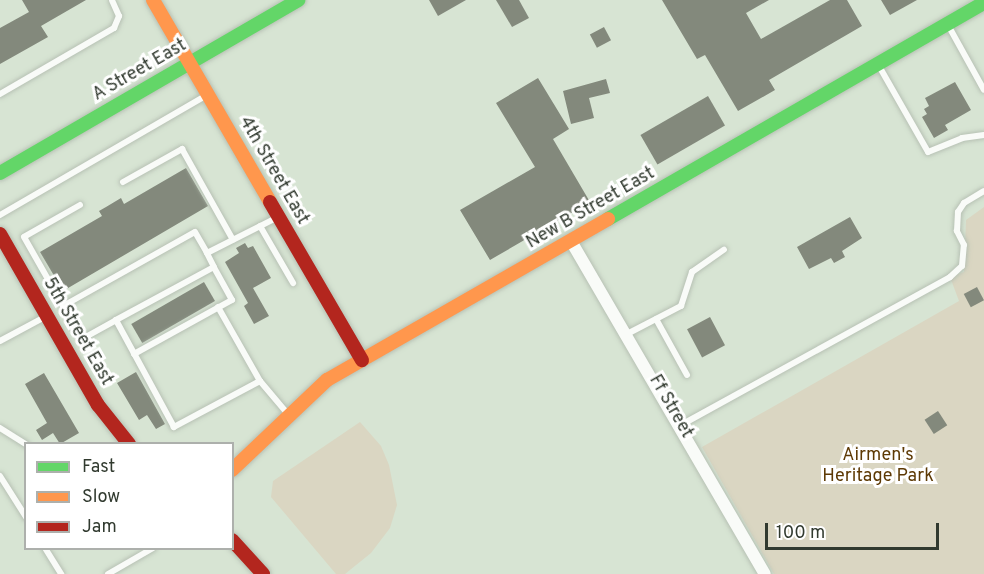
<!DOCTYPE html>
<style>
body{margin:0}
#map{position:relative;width:984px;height:574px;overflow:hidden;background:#d7e4d3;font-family:Overpass,sans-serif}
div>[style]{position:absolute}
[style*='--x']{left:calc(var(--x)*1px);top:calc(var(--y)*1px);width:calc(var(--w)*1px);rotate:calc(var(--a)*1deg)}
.green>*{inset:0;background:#dad6c2}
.building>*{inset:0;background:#83897c;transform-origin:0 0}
.roads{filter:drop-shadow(0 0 2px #b7c1b4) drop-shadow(0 0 2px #b7c1b4)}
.lane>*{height:6px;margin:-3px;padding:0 3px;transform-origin:3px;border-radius:3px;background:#f9fbf8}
.street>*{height:12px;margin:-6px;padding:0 6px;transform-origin:6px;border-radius:6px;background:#f9fbf8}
.fast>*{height:14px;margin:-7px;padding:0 7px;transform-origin:7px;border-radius:7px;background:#63d668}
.slow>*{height:14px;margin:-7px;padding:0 7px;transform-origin:7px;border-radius:7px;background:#ff974d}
.jam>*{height:14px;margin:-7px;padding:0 7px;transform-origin:7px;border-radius:7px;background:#b3261e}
span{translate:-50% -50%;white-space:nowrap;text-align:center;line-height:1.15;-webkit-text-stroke:6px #fff;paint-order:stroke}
.street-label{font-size:18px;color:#313a2f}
.park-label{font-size:18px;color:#5d3904}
.legend{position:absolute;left:24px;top:442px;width:210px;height:108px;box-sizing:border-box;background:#fff;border:2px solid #adb0ac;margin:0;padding:8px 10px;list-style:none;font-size:18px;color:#313a2f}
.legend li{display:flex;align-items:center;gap:12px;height:30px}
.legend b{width:30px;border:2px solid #adb0ac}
.scale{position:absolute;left:765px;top:523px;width:174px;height:27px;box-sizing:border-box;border:3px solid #313a2f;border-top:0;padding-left:8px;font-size:18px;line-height:21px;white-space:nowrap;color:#313a2f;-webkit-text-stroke:4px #fff;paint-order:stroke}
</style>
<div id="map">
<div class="green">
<i style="clip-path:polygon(984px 207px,984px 574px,774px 574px,702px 447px,959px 301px,950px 277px,964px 272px,966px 220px)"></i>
<i style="clip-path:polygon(360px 422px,381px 446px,389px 465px,397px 505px,390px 528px,371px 553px,345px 574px,336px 574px,271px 497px,273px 481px)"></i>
</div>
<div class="building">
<i style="clip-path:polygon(22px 0,86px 0,41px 26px,48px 37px,0 64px,0 28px,29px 12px)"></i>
<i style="clip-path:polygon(429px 0,466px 0,438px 16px)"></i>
<i style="clip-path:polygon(496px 0,519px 0,529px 18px,512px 27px)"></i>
<i style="clip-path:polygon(662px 0,769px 0,746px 13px,761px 39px,830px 0,847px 0,862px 26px,769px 80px,775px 90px,738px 111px,705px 55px,697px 59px)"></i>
<i style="clip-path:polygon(881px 0,917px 0,890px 15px)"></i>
<i style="left:604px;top:27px;width:15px;height:16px;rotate:62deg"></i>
<i style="clip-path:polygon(538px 78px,569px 129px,553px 139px,590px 202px,490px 260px,460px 210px,535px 167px,496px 103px)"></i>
<i style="clip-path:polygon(606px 79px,610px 93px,589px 98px,594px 118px,571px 124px,563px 91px)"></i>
<i style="clip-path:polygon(955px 82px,971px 110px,945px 125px,948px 130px,934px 138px,922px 117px,927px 114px,924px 109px,929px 106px,925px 98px)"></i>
<i style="left:708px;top:96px;width:34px;height:78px;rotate:60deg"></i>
<i style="clip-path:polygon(186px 168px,208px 206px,63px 291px,40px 252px,102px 216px,99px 211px,106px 207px,121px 198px,124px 204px)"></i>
<i style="clip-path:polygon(850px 217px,862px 238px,842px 251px,845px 257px,834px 263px,831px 258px,809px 269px,797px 247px)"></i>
<i style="clip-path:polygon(245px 243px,248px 248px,253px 246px,271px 278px,253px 288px,269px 316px,254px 324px,244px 306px,248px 303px,225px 262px,239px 253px,236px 248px)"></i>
<i style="left:204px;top:282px;width:22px;height:84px;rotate:60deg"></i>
<i style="left:977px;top:287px;width:15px;height:15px;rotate:62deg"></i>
<i style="left:710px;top:317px;width:32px;height:26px;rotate:62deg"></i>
<i style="clip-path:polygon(136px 372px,165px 424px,156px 429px,147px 415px,139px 420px,117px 383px)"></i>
<i style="clip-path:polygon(44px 373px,79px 433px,60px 444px,53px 433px,42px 440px,36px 430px,47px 423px,25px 384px)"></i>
<i style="left:938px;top:411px;width:17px;height:16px;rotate:57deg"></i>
</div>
<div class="roads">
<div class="lane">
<i style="--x:948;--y:25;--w:74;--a:61"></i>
<i style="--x:879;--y:66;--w:99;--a:60.3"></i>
<i style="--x:928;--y:152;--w:37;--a:-22"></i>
<i style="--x:962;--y:138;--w:22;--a:-8"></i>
<i style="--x:0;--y:94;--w:132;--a:-30.1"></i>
<i style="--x:114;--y:28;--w:13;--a:-67"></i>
<i style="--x:119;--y:16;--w:17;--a:-114"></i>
<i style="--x:123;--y:182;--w:68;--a:-29.2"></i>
<i style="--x:182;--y:149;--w:104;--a:60.7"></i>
<i style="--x:80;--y:205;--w:64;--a:150.3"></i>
<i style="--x:24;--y:237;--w:117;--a:60.4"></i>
<i style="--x:82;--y:339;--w:39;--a:-29"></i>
<i style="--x:0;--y:215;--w:239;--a:-30.1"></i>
<i style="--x:260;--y:226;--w:66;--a:59.9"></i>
<i style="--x:63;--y:306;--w:151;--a:-29.3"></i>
<i style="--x:195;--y:232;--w:24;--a:60"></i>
<i style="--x:218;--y:307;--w:85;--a:60.4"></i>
<i style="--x:260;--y:381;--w:98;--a:151.9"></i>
<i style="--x:174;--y:427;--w:122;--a:-118.5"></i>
<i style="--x:116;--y:320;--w:111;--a:-28.4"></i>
<i style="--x:214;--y:267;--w:16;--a:-117"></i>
<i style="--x:207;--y:253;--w:80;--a:-26.9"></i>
<i style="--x:656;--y:319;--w:64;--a:61"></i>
<i style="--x:627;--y:334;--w:61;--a:-27.4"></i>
<i style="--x:681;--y:306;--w:36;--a:-72"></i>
<i style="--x:692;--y:272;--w:39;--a:-35"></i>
<i style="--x:0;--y:341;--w:51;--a:-28.1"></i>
<i style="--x:134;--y:354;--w:112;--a:-28.9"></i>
<i style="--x:232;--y:300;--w:38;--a:-119"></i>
<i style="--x:260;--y:381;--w:42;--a:49.8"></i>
<i style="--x:681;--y:425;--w:307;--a:-28.8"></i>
<i style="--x:950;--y:277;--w:16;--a:-43"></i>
<i style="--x:962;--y:266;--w:21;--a:-85"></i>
<i style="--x:964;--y:245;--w:16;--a:-117"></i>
<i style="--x:957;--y:231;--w:19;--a:-87"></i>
<i style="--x:958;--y:212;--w:11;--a:-56"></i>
<i style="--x:964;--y:203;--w:23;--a:-31"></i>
<i style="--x:0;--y:428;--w:31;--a:32"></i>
<i style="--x:0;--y:476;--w:49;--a:57.6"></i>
<i style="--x:45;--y:548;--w:31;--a:58"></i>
<i style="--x:108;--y:574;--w:52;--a:-30"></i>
</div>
<div class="street">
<i style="--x:571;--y:241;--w:385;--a:59.8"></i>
</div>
<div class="fast">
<i style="--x:0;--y:173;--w:345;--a:-30.1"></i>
<i style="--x:608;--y:219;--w:434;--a:-29.9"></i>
</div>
<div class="slow">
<i style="--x:153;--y:0;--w:233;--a:59.9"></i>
<i style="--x:232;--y:470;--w:131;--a:-43.5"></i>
<i style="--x:327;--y:380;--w:324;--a:-29.8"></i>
</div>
<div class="jam">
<i style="--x:270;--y:202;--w:183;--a:59.8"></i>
<i style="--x:0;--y:234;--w:197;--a:60.2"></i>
<i style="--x:98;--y:405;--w:50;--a:51.5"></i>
<i style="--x:232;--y:540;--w:46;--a:47.6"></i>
</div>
</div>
<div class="street-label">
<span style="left:140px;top:71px;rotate:-30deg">A Street East</span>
<span style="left:273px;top:171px;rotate:60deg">4th Street East</span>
<span style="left:591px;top:209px;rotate:-30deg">New B Street East</span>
<span style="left:77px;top:332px;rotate:60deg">5th Street East</span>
<span style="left:670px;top:407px;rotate:60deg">Ff Street</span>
</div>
<div class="park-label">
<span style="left:878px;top:467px">Airmen's<br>Heritage Park</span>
</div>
<ul class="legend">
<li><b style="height:8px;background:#63d668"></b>Fast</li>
<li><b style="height:8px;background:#ff974d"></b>Slow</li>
<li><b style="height:8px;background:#b3261e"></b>Jam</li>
</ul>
<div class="scale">100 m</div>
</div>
